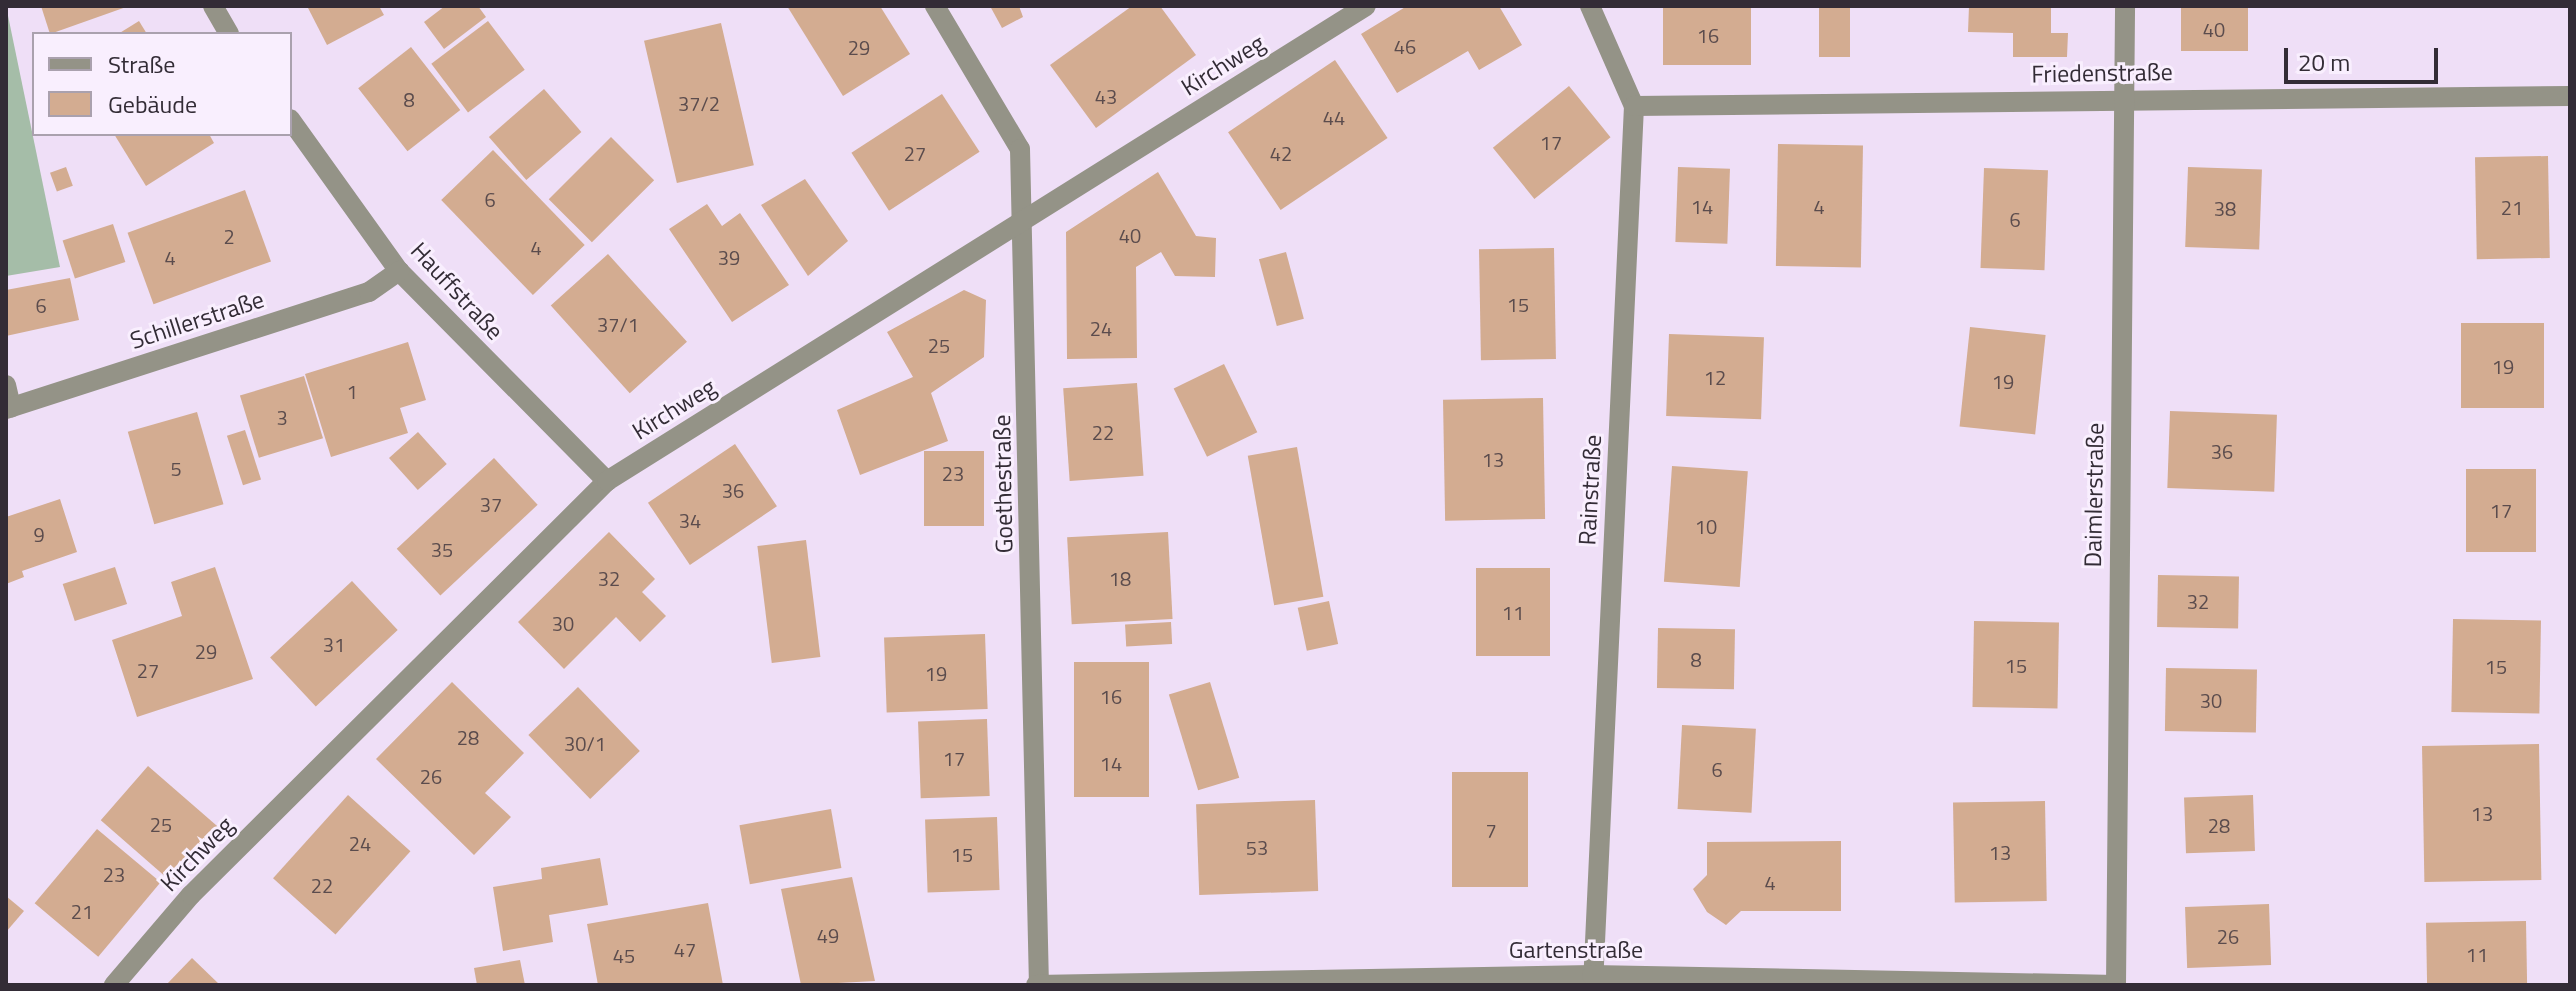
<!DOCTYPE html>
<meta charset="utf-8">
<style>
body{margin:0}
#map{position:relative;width:2576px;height:991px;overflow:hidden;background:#efdff7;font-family:"Titillium Web",sans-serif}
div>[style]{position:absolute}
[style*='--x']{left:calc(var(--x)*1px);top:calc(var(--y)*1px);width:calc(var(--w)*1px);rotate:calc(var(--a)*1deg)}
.green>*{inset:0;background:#a5bda8}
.building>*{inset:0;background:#d3ac91;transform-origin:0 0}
.service>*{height:20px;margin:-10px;padding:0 10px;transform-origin:10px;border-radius:10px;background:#949387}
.minor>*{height:20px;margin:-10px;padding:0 10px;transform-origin:10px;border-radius:10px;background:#949387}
span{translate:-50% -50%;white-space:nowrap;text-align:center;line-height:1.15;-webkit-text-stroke:6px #f9effe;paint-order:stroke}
.number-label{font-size:20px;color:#5b4c4d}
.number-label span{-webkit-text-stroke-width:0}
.street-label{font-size:24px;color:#332c36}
.frame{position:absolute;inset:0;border:8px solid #332c36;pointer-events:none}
.legend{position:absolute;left:32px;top:32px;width:260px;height:104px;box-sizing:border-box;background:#f9effe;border:2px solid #aaa1ae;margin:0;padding:10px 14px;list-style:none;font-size:24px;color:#332c36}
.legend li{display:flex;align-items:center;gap:16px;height:40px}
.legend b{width:40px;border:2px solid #aaa1ae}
.scale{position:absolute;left:2284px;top:48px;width:154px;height:36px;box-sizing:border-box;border:4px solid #332c36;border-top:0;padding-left:10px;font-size:24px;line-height:28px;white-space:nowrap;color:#332c36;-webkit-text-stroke:6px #f9effe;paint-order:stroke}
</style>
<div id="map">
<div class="green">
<i style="clip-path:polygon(6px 6px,60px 267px,6px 276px)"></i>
</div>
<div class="building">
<i style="clip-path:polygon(41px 6px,129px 6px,50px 34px)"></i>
<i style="clip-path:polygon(307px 6px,379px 6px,384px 15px,327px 45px)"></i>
<i style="clip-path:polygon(445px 6px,478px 6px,486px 17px,444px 49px,424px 22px)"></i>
<i style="clip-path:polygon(787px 6px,880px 6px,910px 54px,843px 96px)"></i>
<i style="clip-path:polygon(990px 6px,1019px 6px,1023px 17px,1002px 28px)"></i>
<i style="clip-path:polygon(1132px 6px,1160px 6px,1196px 55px,1096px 128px,1050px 65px)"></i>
<i style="clip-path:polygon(1407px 6px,1499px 6px,1522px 45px,1479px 70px,1468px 51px,1397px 93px,1361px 34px)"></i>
<i style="left:1663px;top:6px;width:88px;height:59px"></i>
<i style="left:1819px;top:6px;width:31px;height:51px"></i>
<i style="clip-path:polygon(1969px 6px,2051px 6px,2051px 33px,2068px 33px,2067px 57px,2013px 57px,2013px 33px,1968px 32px)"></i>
<i style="left:2181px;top:6px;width:67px;height:45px"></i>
<i style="clip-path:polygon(139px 21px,147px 34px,118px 34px)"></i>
<i style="left:488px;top:21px;width:61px;height:71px;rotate:53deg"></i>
<i style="left:721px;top:23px;width:146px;height:79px;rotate:77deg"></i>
<i style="left:411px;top:47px;width:80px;height:67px;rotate:52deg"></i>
<i style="left:1335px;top:60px;width:94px;height:129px;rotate:56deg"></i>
<i style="left:1569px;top:86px;width:66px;height:98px;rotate:51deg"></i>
<i style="left:544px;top:89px;width:57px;height:73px;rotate:49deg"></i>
<i style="left:942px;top:94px;width:69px;height:108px;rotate:57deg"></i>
<i style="clip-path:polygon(114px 134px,209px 134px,214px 143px,146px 186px)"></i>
<i style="left:611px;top:137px;width:61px;height:88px;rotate:45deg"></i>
<i style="left:1778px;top:144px;width:85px;height:122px;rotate:1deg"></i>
<i style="left:493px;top:150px;width:132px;height:72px;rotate:46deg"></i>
<i style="left:2548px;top:156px;width:102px;height:73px;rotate:89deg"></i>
<i style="left:66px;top:167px;width:20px;height:17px;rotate:70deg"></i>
<i style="left:1678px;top:167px;width:52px;height:75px;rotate:2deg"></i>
<i style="left:2188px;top:167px;width:74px;height:80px;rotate:2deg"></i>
<i style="left:1984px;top:168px;width:64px;height:100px;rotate:2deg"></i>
<i style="clip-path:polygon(1158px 172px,1196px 236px,1216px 238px,1215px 277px,1175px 276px,1161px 252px,1136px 267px,1137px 358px,1067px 359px,1066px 232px)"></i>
<i style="clip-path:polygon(805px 179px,848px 241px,808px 276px,761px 205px)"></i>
<i style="left:245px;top:190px;width:76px;height:125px;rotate:70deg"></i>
<i style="clip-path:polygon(707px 204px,722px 226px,740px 213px,789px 285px,732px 322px,669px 229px)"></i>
<i style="left:113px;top:224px;width:40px;height:53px;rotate:72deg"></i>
<i style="left:1554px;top:248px;width:111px;height:75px;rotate:89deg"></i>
<i style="left:1286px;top:252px;width:69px;height:28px;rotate:75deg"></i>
<i style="left:608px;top:254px;width:118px;height:77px;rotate:48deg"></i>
<i style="clip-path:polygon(70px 278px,79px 320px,6px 336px,6px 290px)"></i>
<i style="clip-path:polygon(964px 290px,986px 300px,984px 357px,931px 393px,948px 441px,860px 475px,837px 410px,913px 377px,887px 332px)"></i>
<i style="left:2544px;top:323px;width:85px;height:83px;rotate:90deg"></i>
<i style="left:1970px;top:327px;width:76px;height:100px;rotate:6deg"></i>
<i style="left:1669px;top:334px;width:95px;height:82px;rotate:2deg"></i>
<i style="clip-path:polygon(408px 342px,426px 400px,400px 408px,408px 433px,331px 457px,305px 374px)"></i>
<i style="left:1224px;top:364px;width:76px;height:56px;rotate:64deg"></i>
<i style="left:304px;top:376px;width:65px;height:67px;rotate:73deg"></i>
<i style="left:1137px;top:383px;width:93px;height:74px;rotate:86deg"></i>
<i style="left:1543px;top:398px;width:121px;height:100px;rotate:89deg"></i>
<i style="left:2170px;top:411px;width:107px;height:77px;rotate:2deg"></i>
<i style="left:197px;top:412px;width:96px;height:72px;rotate:74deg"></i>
<i style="left:245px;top:430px;width:52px;height:19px;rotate:72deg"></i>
<i style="left:418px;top:432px;width:43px;height:39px;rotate:48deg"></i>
<i style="left:735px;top:444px;width:75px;height:105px;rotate:56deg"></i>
<i style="left:1297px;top:447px;width:152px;height:50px;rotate:80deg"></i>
<i style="left:924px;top:451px;width:60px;height:75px"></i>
<i style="left:494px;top:458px;width:64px;height:133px;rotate:47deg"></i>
<i style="left:1672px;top:466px;width:76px;height:116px;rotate:4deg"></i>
<i style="left:2466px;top:469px;width:70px;height:83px"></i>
<i style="clip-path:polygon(60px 499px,77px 552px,22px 571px,24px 577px,6px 584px,6px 517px)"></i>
<i style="clip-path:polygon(609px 532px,655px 579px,642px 592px,666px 616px,640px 642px,616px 617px,564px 669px,518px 622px)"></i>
<i style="left:1168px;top:532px;width:87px;height:101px;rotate:87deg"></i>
<i style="left:806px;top:540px;width:118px;height:49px;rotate:83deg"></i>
<i style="left:115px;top:567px;width:39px;height:55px;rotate:72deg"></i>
<i style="clip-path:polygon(215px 567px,253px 679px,137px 717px,112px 640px,182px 616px,171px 582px)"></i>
<i style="left:1476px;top:568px;width:74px;height:88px"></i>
<i style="left:2158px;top:575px;width:81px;height:52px;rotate:1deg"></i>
<i style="left:352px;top:581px;width:67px;height:112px;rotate:47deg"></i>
<i style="left:1329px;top:601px;width:44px;height:32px;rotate:78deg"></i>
<i style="left:2453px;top:619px;width:88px;height:93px;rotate:1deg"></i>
<i style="left:1974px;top:621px;width:85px;height:86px;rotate:1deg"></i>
<i style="left:1171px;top:622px;width:22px;height:46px;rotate:87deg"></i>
<i style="left:1658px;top:628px;width:77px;height:60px;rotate:1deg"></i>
<i style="left:985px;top:634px;width:75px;height:101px;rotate:88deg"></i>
<i style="left:1074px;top:662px;width:75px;height:135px"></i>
<i style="left:2166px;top:668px;width:91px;height:63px;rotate:1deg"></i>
<i style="clip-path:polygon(452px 682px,524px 753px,485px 793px,511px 817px,474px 855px,376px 759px)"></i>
<i style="left:1210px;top:682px;width:100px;height:43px;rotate:73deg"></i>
<i style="left:578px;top:687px;width:89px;height:69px;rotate:46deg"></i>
<i style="left:987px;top:719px;width:77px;height:69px;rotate:88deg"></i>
<i style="left:1682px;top:725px;width:74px;height:84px;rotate:3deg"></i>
<i style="left:2539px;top:744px;width:136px;height:117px;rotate:89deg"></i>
<i style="left:148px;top:766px;width:95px;height:72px;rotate:41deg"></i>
<i style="left:1528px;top:772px;width:115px;height:76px;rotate:90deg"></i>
<i style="left:348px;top:795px;width:84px;height:112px;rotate:42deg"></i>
<i style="left:2253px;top:795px;width:56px;height:69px;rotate:88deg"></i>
<i style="left:1315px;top:800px;width:91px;height:119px;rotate:88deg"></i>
<i style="left:2045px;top:801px;width:100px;height:92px;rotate:89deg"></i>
<i style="left:831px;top:809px;width:60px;height:93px;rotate:80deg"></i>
<i style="left:997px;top:817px;width:73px;height:72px;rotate:88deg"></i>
<i style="left:97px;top:829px;width:83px;height:97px;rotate:40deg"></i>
<i style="clip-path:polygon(1841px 841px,1841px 911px,1741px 911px,1726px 925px,1707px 912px,1693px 889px,1707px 875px,1707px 842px)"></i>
<i style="clip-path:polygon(600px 858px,608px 905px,549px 915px,553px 942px,503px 951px,493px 887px,542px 879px,541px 868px)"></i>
<i style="clip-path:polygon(852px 877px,875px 981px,801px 985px,781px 889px)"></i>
<i style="clip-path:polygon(6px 896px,24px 911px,6px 932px)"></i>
<i style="clip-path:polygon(708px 903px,723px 985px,598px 985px,587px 924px)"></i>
<i style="left:2269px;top:904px;width:61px;height:84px;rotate:88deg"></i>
<i style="left:2526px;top:921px;width:64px;height:100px;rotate:89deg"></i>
<i style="clip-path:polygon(192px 958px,220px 985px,166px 985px)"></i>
<i style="clip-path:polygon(520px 960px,525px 985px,477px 985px,474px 968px)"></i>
</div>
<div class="service">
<i style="--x:6;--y:385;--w:23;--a:77"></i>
</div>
<div class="minor">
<i style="--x:213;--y:6;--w:32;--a:60"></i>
<i style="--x:935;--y:6;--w:166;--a:59.3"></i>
<i style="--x:1020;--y:149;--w:836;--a:88.7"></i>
<i style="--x:1590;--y:6;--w:109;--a:66.3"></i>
<i style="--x:1634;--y:106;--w:880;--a:92.67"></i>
<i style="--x:1634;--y:106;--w:936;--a:-0.61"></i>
<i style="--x:290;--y:119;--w:187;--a:54.4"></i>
<i style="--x:399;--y:271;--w:296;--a:45.3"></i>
<i style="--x:6;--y:409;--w:381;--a:-17.9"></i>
<i style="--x:369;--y:292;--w:37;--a:-35"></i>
<i style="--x:114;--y:985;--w:118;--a:-49.5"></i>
<i style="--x:191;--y:895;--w:587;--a:-44.86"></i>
<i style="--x:607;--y:481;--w:895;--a:-32.04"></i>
<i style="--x:1036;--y:985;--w:556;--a:-1.03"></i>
<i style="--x:1592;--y:975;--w:524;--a:1.09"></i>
<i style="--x:2116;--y:985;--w:979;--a:-89.47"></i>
</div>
<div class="number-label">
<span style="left:2214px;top:29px">40</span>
<span style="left:1708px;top:35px">16</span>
<span style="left:1405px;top:46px">46</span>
<span style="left:859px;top:47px">29</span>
<span style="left:1106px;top:96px">43</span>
<span style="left:409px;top:99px">8</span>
<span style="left:699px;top:103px">37/2</span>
<span style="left:1334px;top:117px">44</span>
<span style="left:1551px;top:142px">17</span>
<span style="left:915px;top:153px">27</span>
<span style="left:1281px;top:153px">42</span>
<span style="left:490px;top:199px">6</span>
<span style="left:1702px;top:206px">14</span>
<span style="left:1819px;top:206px">4</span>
<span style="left:2512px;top:207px">21</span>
<span style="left:2225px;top:208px">38</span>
<span style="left:2015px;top:219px">6</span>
<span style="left:1130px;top:235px">40</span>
<span style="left:229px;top:236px">2</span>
<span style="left:536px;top:247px">4</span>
<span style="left:170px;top:257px">4</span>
<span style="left:729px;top:257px">39</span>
<span style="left:1518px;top:304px">15</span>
<span style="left:41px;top:305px">6</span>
<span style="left:618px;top:324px">37/1</span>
<span style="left:1101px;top:328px">24</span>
<span style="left:939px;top:345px">25</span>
<span style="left:2503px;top:366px">19</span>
<span style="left:1715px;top:377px">12</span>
<span style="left:2003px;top:381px">19</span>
<span style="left:352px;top:391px">1</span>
<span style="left:282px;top:417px">3</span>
<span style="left:1103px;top:432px">22</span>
<span style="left:2222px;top:451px">36</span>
<span style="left:1493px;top:459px">13</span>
<span style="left:176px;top:468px">5</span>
<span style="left:953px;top:473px">23</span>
<span style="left:733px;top:490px">36</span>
<span style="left:491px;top:504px">37</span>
<span style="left:2501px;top:510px">17</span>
<span style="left:690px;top:520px">34</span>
<span style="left:1706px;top:526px">10</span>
<span style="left:39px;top:534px">9</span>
<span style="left:442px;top:549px">35</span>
<span style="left:609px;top:578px">32</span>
<span style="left:1120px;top:578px">18</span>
<span style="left:2198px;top:601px">32</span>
<span style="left:1513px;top:612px">11</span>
<span style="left:563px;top:623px">30</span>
<span style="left:334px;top:644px">31</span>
<span style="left:206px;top:651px">29</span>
<span style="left:1696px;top:659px">8</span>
<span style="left:2016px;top:665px">15</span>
<span style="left:2496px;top:666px">15</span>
<span style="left:148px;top:670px">27</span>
<span style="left:936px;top:673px">19</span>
<span style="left:1111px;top:696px">16</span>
<span style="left:2211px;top:700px">30</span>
<span style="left:468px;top:737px">28</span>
<span style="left:585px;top:743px">30/1</span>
<span style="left:954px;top:758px">17</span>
<span style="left:1111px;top:763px">14</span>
<span style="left:1717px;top:769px">6</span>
<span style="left:431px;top:776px">26</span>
<span style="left:2482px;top:813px">13</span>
<span style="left:161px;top:824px">25</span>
<span style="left:2219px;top:825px">28</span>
<span style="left:1491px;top:830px">7</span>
<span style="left:360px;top:843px">24</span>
<span style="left:1257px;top:847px">53</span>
<span style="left:2000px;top:852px">13</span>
<span style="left:962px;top:854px">15</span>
<span style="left:114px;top:874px">23</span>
<span style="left:1770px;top:882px">4</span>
<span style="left:322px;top:885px">22</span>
<span style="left:82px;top:911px">21</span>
<span style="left:828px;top:935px">49</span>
<span style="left:2228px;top:936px">26</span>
<span style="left:685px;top:949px">47</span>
<span style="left:2477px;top:954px">11</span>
<span style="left:624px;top:955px">45</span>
</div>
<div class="street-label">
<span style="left:1223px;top:65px;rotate:-32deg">Kirchweg</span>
<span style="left:2102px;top:73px;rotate:-1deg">Friedenstraße</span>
<span style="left:457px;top:291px;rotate:47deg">Hauffstraße</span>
<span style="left:197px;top:320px;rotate:-18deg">Schillerstraße</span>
<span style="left:674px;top:409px;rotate:-32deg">Kirchweg</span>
<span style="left:1003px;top:484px;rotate:-91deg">Goethestraße</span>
<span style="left:1590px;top:490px;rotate:-87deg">Rainstraße</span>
<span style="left:2094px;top:495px;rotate:-89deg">Daimlerstraße</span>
<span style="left:197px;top:854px;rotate:-46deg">Kirchweg</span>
<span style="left:1576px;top:950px">Gartenstraße</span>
</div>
<div class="frame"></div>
<ul class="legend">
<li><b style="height:10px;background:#949387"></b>Straße</li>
<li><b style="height:22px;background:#d3ac91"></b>Gebäude</li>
</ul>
<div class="scale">20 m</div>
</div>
